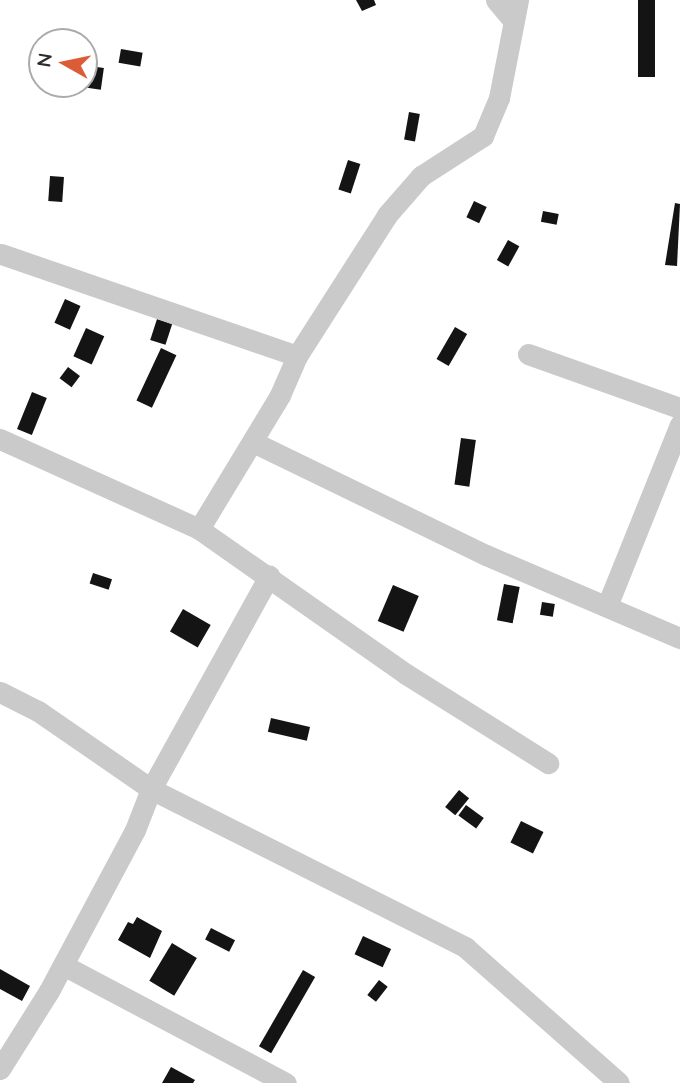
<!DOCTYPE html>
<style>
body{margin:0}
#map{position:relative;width:680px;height:1083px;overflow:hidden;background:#fff;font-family:Quicksand,sans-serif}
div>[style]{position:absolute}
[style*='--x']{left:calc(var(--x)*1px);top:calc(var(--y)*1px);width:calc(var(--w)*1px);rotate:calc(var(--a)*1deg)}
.building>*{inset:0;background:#141414;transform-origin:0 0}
.street>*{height:21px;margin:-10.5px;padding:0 10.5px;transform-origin:10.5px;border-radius:10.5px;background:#cacaca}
span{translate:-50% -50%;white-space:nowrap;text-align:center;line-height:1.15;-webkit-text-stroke:7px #fff;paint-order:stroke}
.north{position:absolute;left:28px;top:28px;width:70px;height:70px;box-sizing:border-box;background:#fff;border:2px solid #ababab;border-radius:50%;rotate:279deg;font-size:19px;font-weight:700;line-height:28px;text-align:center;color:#2d2d2d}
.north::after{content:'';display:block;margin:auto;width:24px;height:32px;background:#dc5c38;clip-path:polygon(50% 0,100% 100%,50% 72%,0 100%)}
</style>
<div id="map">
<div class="building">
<i style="clip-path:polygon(356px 0,374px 0,376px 5px,362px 11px)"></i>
<i style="left:638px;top:0;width:17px;height:77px"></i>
<i style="left:121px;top:49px;width:22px;height:14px;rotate:10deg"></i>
<i style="left:90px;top:66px;width:14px;height:22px;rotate:8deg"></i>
<i style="left:409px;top:112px;width:11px;height:28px;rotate:10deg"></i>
<i style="left:348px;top:160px;width:13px;height:31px;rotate:18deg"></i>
<i style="left:50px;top:176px;width:14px;height:25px;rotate:4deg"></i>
<i style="left:474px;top:201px;width:14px;height:18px;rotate:25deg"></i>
<i style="clip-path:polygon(675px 203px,680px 204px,677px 266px,665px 265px)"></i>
<i style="left:543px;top:211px;width:16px;height:11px;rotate:11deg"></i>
<i style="left:508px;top:240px;width:13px;height:23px;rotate:29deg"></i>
<i style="left:65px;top:299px;width:17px;height:26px;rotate:24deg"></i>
<i style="left:157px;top:319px;width:16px;height:22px;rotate:18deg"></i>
<i style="left:455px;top:327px;width:14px;height:37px;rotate:30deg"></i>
<i style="left:86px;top:328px;width:20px;height:31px;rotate:24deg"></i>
<i style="left:161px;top:348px;width:17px;height:58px;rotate:25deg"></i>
<i style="left:68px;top:367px;width:15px;height:14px;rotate:37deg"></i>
<i style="left:32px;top:392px;width:16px;height:40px;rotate:22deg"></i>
<i style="left:461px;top:438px;width:15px;height:47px;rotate:8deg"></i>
<i style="left:93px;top:573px;width:20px;height:11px;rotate:18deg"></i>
<i style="left:504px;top:584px;width:16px;height:37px;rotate:11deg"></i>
<i style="left:393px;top:585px;width:28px;height:39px;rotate:23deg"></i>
<i style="left:542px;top:602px;width:13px;height:13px;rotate:9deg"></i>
<i style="left:183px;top:609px;width:32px;height:26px;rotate:30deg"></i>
<i style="left:271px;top:718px;width:40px;height:14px;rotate:13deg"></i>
<i style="left:459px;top:790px;width:13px;height:22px;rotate:39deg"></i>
<i style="left:466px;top:805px;width:22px;height:13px;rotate:36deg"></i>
<i style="left:521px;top:821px;width:25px;height:24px;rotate:26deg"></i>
<i style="clip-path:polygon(137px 917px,162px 931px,150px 958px,118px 940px,128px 922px,133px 924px)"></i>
<i style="left:211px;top:928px;width:27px;height:13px;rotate:27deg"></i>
<i style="left:363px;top:936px;width:31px;height:20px;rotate:25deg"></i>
<i style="left:172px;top:943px;width:29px;height:44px;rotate:31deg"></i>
<i style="clip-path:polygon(0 969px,30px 986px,22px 1001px,0 989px)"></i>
<i style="left:303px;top:970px;width:14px;height:88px;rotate:30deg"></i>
<i style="left:379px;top:980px;width:11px;height:19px;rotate:38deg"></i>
<i style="clip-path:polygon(171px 1067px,195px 1080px,193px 1083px,162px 1083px)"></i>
</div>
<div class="street">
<i style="--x:496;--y:0;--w:25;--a:50"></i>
<i style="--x:1;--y:254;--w:313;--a:19"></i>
<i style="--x:528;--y:354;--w:161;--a:19.6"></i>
<i style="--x:0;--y:439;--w:218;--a:24.3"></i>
<i style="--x:199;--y:529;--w:253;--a:35"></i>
<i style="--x:406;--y:674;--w:168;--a:32.1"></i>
<i style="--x:253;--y:442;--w:259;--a:25.9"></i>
<i style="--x:486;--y:555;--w:211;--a:23.2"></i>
<i style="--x:199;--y:529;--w:157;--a:-58.8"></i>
<i style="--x:280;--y:395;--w:43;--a:-66.4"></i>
<i style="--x:297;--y:356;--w:167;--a:-57.4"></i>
<i style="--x:387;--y:215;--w:52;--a:-48.9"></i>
<i style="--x:421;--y:176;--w:74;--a:-32.8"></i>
<i style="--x:483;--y:136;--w:41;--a:-67.2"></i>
<i style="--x:499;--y:98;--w:100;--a:-79"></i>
<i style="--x:607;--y:606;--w:196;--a:-68.1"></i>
<i style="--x:0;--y:692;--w:42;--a:26.6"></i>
<i style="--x:38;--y:711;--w:137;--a:34.6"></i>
<i style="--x:151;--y:789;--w:352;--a:26.7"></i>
<i style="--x:465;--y:947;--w:205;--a:41.4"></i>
<i style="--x:63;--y:965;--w:252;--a:27.9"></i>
<i style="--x:0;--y:1069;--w:92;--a:-57.9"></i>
<i style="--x:49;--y:991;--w:183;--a:-61.9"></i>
<i style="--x:135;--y:830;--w:44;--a:-68.7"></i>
<i style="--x:151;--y:789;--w:244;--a:-61"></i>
</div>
<div class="north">N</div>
</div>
